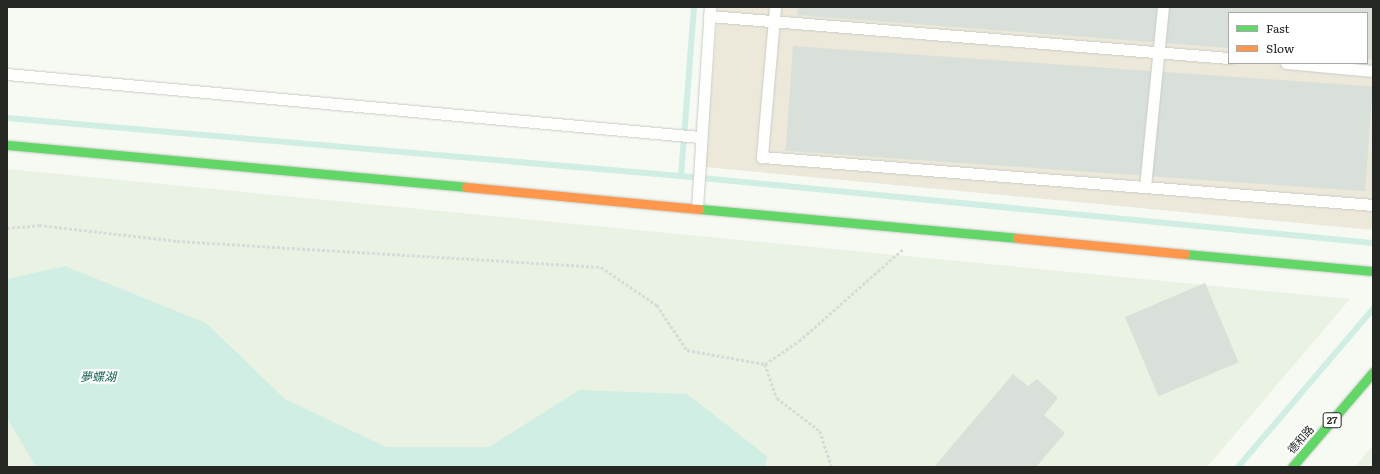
<!DOCTYPE html>
<meta charset="utf-8">
<style>
body{margin:0}
#map{position:relative;width:1380px;height:474px;overflow:hidden;background:#f6faf3;font-family:Literata,"Noto Sans TC",serif}
div>[style]{position:absolute}
[style*='--x']{left:calc(var(--x)*1px);top:calc(var(--y)*1px);width:calc(var(--w)*1px);rotate:calc(var(--a)*1deg)}
.built>*{inset:0;background:#eaf2e4}
.green>*{inset:0;background:#ede9da}
.water>*{inset:0;background:#d1eee4}
.stream>*{height:6px;margin:-3px;padding:0 3px;transform-origin:3px;border-radius:3px;background:#d1eee4}
.building>*{inset:0;background:#d8e0d9;transform-origin:0 0}
.path>*{height:2.5px;margin-top:-1.25px;transform-origin:0;background:repeating-linear-gradient(90deg,#d9dbd8 0 3px,transparent 0 5px)}
.roads{filter:drop-shadow(0 0 1px #c9ccc7) drop-shadow(0 0 1px #c9ccc7)}
.lane>*{height:11px;margin:-5.5px;padding:0 5.5px;transform-origin:5.5px;border-radius:5.5px;background:#fefefd}
.fast>*{height:9px;margin:-4.5px;padding:0 4.5px;transform-origin:4.5px;border-radius:4.5px;background:#63d668}
.slow>*{height:9px;margin:-4.5px;padding:0 4.5px;transform-origin:4.5px;border-radius:4.5px;background:#ff974d}
span{translate:-50% -50%;white-space:nowrap;text-align:center;line-height:1.15;-webkit-text-stroke:4px #fff;paint-order:stroke}
.shield-label span{padding:1px 3px;background:#fff;border:1px solid;border-radius:3px;-webkit-text-stroke-width:0}
.shield-label{font-size:10px;color:#242722;font-weight:700}
.street-label{font-size:11px;color:#242722}
.water-label{font-size:12px;color:#166153;font-style:italic}
.frame{position:absolute;inset:0;border:8px solid #242722;pointer-events:none}
.legend{position:absolute;left:1228px;top:12px;width:140px;height:52px;box-sizing:border-box;background:#fff;border:1px solid #a7a9a7;margin:0;padding:5px 7px;list-style:none;font-size:12px;color:#242722}
.legend li{display:flex;align-items:center;gap:8px;height:20px}
.legend b{width:20px;border:1px solid #a7a9a7}
</style>
<div id="map">
<div class="built">
<i style="clip-path:polygon(7px 169px,1350px 299px,1207px 467px,7px 467px)"></i>
<i style="clip-path:polygon(1373px 445px,1373px 467px,1355px 467px)"></i>
</div>
<div class="green">
<i style="clip-path:polygon(evenodd,718px 7px,1373px 7px,1373px 230px,705px 167px,718px 7px,1229px 13px,1367px 13px,1367px 63px,1229px 63px,1229px 13px)"></i>
</div>
<div class="water">
<i style="clip-path:polygon(65px 266px,206px 323px,285px 399px,386px 447px,489px 447px,579px 390px,687px 394px,767px 456px,765px 467px,36px 467px,7px 418px,7px 279px)"></i>
</div>
<div class="stream">
<i style="--x:7;--y:118;--w:676;--a:4.92"></i>
<i style="--x:681;--y:176;--w:695;--a:5.53"></i>
<i style="--x:681;--y:176;--w:169;--a:-85.6"></i>
<i style="--x:1238;--y:467;--w:208;--a:-49.5"></i>
</div>
<div class="building">
<i style="clip-path:polygon(798px 7px,1373px 7px,1373px 59px,1367px 59px,1367px 13px,1229px 13px,1229px 48px,797px 15px)"></i>
<i style="left:793px;top:46px;width:581px;height:105px;rotate:4deg"></i>
<i style="left:1205px;top:283px;width:86px;height:87px;rotate:67deg"></i>
<i style="clip-path:polygon(1013px 374px,1028px 386px,1037px 379px,1058px 398px,1044px 415px,1065px 433px,1036px 467px,934px 467px)"></i>
</div>
<div class="path">
<i style="--x:7;--y:228;--w:32;--a:-5"></i>
<i style="--x:39;--y:225;--w:139;--a:6.6"></i>
<i style="--x:177;--y:241;--w:425;--a:3.5"></i>
<i style="--x:601;--y:267;--w:68;--a:34.2"></i>
<i style="--x:657;--y:305;--w:54;--a:56.3"></i>
<i style="--x:687;--y:350;--w:79;--a:10.2"></i>
<i style="--x:765;--y:364;--w:41;--a:-34.1"></i>
<i style="--x:799;--y:341;--w:139;--a:-41.5"></i>
<i style="--x:765;--y:364;--w:36;--a:71"></i>
<i style="--x:777;--y:398;--w:54;--a:37.5"></i>
<i style="--x:820;--y:431;--w:38;--a:72"></i>
</div>
<div class="roads">
<div class="lane">
<i style="--x:775;--y:7;--w:151;--a:95"></i>
<i style="--x:762;--y:157;--w:613;--a:4.49"></i>
<i style="--x:709;--y:16;--w:522;--a:4.62"></i>
<i style="--x:1286;--y:63;--w:87;--a:5.3"></i>
<i style="--x:7;--y:74;--w:695;--a:5.2"></i>
<i style="--x:1145;--y:187;--w:181;--a:-84.3"></i>
<i style="--x:697;--y:208;--w:201;--a:-86.3"></i>
</div>
<div class="fast">
<i style="--x:7;--y:145;--w:461;--a:5.2"></i>
<i style="--x:699;--y:209;--w:319;--a:5.2"></i>
<i style="--x:1185;--y:254;--w:189;--a:5.2"></i>
<i style="--x:1292;--y:467;--w:125;--a:-49.5"></i>
</div>
<div class="slow">
<i style="--x:466;--y:187;--w:234;--a:5.4"></i>
<i style="--x:1017;--y:238;--w:169;--a:5.4"></i>
</div>
</div>
<div class="shield-label">
<span style="left:1332px;top:420px">27</span>
</div>
<div class="street-label">
<span style="left:1300px;top:439px;rotate:-49deg">德和路</span>
</div>
<div class="water-label">
<span style="left:98px;top:377px">夢蝶湖</span>
</div>
<div class="frame"></div>
<ul class="legend">
<li><b style="height:5px;background:#63d668"></b>Fast</li>
<li><b style="height:5px;background:#ff974d"></b>Slow</li>
</ul>
</div>
